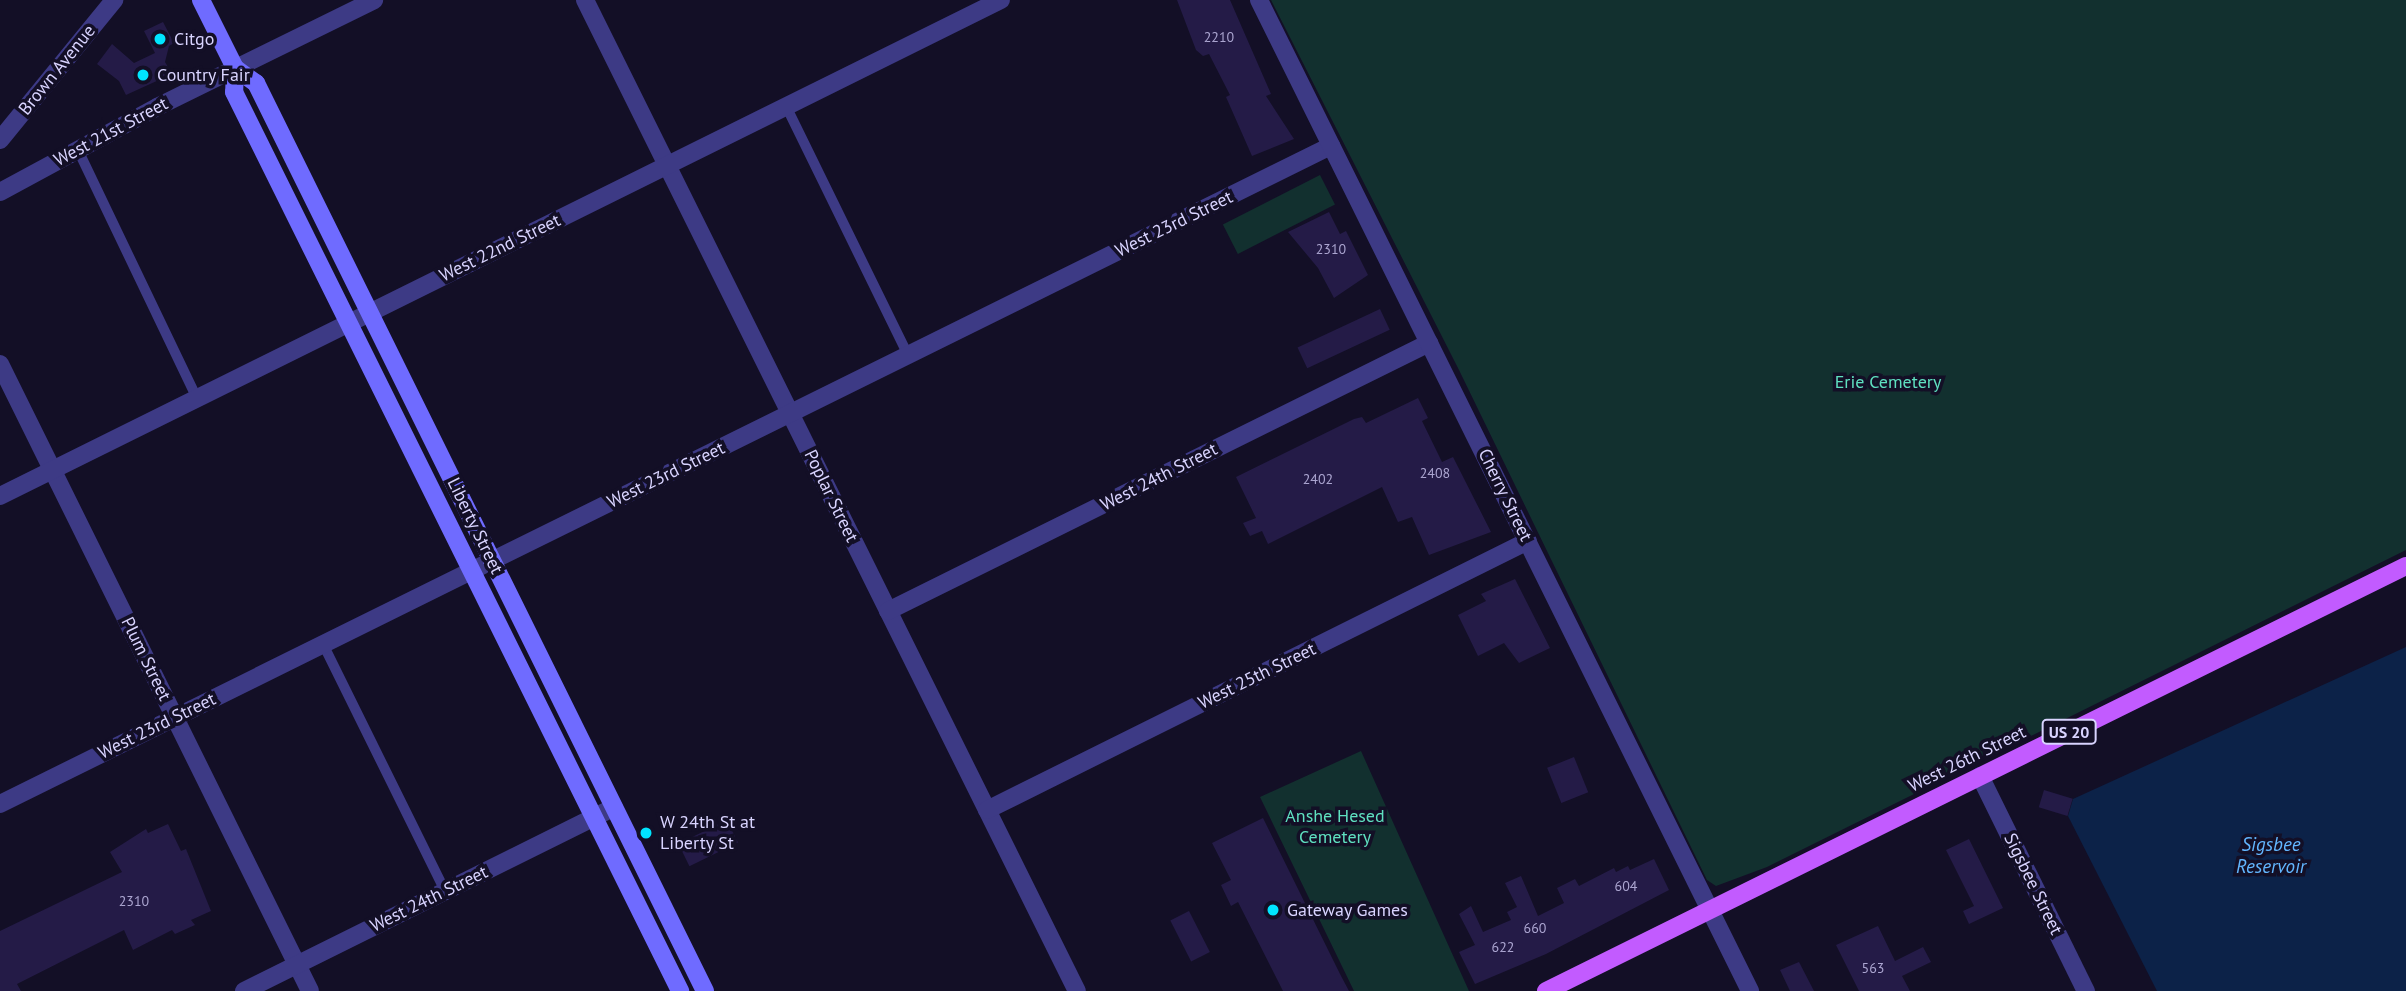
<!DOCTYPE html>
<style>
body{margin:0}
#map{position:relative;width:2406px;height:991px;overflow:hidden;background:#130f26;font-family:"PT Sans",sans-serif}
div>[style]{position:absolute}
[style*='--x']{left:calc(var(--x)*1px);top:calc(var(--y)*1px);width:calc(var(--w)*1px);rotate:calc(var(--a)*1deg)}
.green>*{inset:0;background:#12302f;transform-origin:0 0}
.water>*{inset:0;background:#0c2248}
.building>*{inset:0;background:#241b47;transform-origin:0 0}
.service>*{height:10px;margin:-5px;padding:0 5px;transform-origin:5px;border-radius:5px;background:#3d3a85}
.minor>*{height:18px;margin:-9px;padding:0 9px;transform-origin:9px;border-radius:9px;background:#3d3a85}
.tertiary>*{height:18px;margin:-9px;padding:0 9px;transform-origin:9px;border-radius:9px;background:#3d3a85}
.secondary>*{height:18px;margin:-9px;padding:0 9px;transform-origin:9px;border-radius:9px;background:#6f6bff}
.primary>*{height:18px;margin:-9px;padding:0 9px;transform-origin:9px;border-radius:9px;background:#c25bff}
.dots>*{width:19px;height:19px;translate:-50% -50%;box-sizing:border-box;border:4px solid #130f26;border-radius:50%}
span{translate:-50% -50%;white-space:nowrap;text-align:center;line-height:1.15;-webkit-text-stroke:7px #130f26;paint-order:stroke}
.number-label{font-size:14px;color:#aca6d1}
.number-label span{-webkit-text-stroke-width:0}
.shield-label span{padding:2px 5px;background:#130f26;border:2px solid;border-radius:5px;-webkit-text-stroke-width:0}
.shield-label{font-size:16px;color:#d9d4ff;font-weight:700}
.poi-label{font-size:18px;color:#d9d4ff}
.left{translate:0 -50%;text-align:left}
.street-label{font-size:18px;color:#d9d4ff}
.park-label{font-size:18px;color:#5fe0c0}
.water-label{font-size:19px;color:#62b6ff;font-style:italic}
</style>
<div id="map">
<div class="green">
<i style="clip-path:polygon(1271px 0,2406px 0,2406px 550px,1767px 867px,1716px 886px,1707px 880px,1459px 370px)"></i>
<i style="left:1320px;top:175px;width:33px;height:109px;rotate:63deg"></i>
<i style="clip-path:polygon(1361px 751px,1441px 929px,1469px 991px,1354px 991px,1260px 797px)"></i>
</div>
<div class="water">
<i style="clip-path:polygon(2406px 647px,2406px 991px,2157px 991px,2068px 816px,2073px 799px)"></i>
</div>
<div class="building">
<i style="clip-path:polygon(1177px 0,1230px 0,1271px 94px,1266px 96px,1294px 139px,1252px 156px,1226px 97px,1230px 95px,1209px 54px,1203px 56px,1196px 50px)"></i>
<i style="clip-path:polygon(163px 22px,174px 43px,169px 46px,165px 62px,172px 74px,126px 95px,119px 81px,97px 64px,112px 44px,134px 63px,155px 53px,144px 31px)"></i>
<i style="clip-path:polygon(1329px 212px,1340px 234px,1346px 231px,1368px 275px,1334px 298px,1318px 268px,1288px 232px)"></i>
<i style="left:1380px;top:309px;width:23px;height:91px;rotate:65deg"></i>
<i style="clip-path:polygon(1418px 398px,1428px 418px,1422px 421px,1442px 462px,1453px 457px,1491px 532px,1429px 555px,1412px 517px,1398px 522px,1382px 487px,1268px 544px,1262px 531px,1250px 536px,1243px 523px,1256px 518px,1236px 477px,1354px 419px,1362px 417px,1366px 423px)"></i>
<i style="clip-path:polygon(1515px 579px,1550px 648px,1519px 663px,1504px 643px,1478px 656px,1458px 615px,1486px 601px,1481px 594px)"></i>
<i style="left:1574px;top:757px;width:38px;height:29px;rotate:68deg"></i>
<i style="left:2044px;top:790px;width:30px;height:18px;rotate:17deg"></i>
<i style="clip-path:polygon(1263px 818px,1340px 974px,1349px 991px,1283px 991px,1238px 902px,1231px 906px,1221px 885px,1231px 880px,1212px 843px)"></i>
<i style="left:727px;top:820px;width:25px;height:54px;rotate:64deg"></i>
<i style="clip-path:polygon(168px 824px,181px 851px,186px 849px,211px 911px,191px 920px,195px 925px,175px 934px,172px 930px,133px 950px,124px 930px,17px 984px,21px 991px,0 991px,0 931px,122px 872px,110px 852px,146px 829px,148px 833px)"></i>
<i style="clip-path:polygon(1969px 839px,2003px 908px,1969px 924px,1963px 911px,1974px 906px,1946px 850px)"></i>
<i style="clip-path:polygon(1654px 859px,1669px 890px,1546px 954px,1475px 984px,1459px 952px,1475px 945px,1459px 914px,1471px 906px,1483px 932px,1511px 920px,1507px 912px,1517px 907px,1505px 883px,1521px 876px,1538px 916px,1564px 903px,1557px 888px,1575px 879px,1579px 886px,1614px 868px,1616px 872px,1628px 866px,1630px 870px)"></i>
<i style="left:1189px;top:911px;width:46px;height:21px;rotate:63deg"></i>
<i style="clip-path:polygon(1878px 926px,1895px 961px,1923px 947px,1931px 962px,1902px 976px,1910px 991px,1859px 991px,1836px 945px)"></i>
<i style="clip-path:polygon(1799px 962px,1814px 991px,1790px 991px,1780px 970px)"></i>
</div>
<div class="service">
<i style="--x:786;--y:106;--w:277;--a:63.9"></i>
<i style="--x:78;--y:150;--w:275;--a:64.4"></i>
<i style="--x:323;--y:644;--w:275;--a:63.7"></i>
</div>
<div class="minor">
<i style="--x:585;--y:0;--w:1106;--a:63.6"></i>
<i style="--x:0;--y:364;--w:699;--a:63.69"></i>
<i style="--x:0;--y:496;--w:1117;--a:-26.36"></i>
<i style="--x:888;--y:611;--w:604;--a:-26.35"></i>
<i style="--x:1980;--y:776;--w:240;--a:63.8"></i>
<i style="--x:0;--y:804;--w:1485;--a:-26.31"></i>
<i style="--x:987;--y:810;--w:604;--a:-26.44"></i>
<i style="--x:244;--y:991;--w:413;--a:-26.4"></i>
</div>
<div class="tertiary">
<i style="--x:1259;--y:0;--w:1106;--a:63.64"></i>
<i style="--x:0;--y:140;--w:181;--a:-50.8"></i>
<i style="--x:0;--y:192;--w:179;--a:-28.4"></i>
<i style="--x:157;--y:107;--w:242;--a:-26.2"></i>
</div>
<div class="secondary">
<i style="--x:201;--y:0;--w:76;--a:63.4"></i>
<i style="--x:235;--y:68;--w:24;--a:92"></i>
<i style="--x:234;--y:92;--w:1004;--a:63.61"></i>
<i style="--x:235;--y:68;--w:26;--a:36"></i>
<i style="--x:256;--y:83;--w:1013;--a:63.69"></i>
</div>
<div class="primary">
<i style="--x:1546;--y:991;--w:959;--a:-26.3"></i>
</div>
<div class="dots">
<i style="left:160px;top:39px;background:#00e5ff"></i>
<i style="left:143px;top:75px;background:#00e5ff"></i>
<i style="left:646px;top:833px;background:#00e5ff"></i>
<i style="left:1273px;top:910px;background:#00e5ff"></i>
</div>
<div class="number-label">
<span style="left:1219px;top:37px">2210</span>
<span style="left:1331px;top:249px">2310</span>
<span style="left:1435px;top:473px">2408</span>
<span style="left:1318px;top:479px">2402</span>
<span style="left:1626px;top:886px">604</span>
<span style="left:134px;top:901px">2310</span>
<span style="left:1535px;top:928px">660</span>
<span style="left:1503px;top:947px">622</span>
<span style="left:1873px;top:968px">563</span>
</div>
<div class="shield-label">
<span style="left:2069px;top:732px">US 20</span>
</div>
<div class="poi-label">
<span class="left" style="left:174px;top:39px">Citgo</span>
<span class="left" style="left:157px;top:75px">Country Fair</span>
<span class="left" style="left:660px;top:833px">W 24th St at<br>Liberty St</span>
<span class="left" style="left:1287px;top:910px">Gateway Games</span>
</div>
<div class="street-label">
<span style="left:57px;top:70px;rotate:-51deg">Brown Avenue</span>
<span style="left:111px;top:132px;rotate:-28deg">West 21st Street</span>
<span style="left:1174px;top:224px;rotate:-26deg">West 23rd Street</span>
<span style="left:500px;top:248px;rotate:-26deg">West 22nd Street</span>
<span style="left:666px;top:475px;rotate:-26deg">West 23rd Street</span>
<span style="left:1159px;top:477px;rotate:-27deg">West 24th Street</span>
<span style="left:1505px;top:495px;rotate:64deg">Cherry Street</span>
<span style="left:831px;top:496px;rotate:64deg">Poplar Street</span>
<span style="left:475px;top:526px;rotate:64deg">Liberty Street</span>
<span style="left:146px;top:659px;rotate:64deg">Plum Street</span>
<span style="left:1257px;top:676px;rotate:-26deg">West 25th Street</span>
<span style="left:157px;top:726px;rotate:-26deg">West 23rd Street</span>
<span style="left:1967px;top:759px;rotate:-26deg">West 26th Street</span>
<span style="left:2033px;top:884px;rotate:64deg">Sigsbee Street</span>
<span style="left:429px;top:899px;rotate:-26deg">West 24th Street</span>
</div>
<div class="park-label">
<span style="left:1888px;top:382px">Erie Cemetery</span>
<span style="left:1335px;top:827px">Anshe Hesed<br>Cemetery</span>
</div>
<div class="water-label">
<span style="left:2271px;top:856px">Sigsbee<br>Reservoir</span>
</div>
</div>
